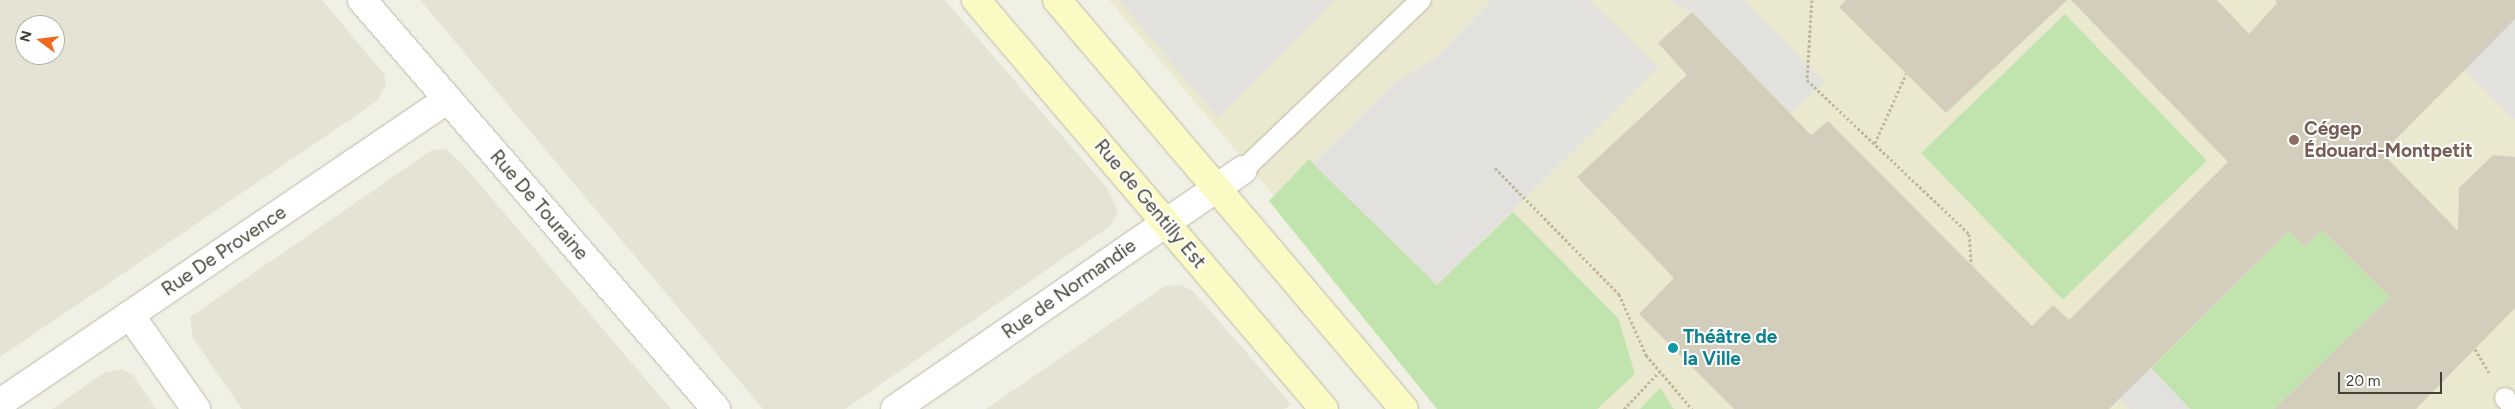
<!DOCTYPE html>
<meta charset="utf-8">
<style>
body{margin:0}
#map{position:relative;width:2515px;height:409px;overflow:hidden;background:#f1f0e5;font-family:Figtree,sans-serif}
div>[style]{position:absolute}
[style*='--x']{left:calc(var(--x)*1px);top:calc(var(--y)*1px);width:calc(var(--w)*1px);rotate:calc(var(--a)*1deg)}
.residential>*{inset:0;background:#e5e3d3}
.education>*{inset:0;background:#eae8cf}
.green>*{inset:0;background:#c1e4af;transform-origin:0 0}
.parking>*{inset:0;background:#e2e1dd}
.building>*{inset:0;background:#d2cebb}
.path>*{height:3px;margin-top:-1.5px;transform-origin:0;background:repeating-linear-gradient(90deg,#bdb89a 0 2.5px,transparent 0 5px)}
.roads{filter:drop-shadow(0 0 1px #bcb9a8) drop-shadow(0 0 1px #bcb9a8)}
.lane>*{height:20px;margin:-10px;padding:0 10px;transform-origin:10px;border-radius:10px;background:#fff}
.street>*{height:28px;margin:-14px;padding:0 14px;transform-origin:14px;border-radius:14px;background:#fff}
.secondary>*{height:28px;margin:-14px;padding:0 14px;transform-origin:14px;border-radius:14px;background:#fcfac4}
.dots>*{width:14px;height:14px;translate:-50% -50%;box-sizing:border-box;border:2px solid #fff;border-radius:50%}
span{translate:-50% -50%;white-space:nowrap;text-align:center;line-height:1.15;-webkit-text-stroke:4px #fff;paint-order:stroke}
.education-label{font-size:19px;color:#785e54;font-weight:700}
.left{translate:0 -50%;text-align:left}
.street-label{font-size:19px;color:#434135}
.culture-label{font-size:19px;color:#0d838f;font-weight:700}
.north{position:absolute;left:15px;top:15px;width:50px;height:50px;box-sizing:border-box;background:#fff;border:1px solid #b4b3ae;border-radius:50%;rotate:285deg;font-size:14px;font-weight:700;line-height:20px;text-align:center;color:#434135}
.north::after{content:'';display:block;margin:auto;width:18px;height:22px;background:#ef691e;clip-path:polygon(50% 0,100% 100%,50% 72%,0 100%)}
.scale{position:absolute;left:2338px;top:372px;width:104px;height:22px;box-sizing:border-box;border:2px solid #434135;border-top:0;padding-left:6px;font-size:15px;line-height:18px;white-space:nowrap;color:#434135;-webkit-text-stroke:4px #fff;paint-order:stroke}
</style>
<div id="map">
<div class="residential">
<i style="clip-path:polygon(evenodd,0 0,322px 0,384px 74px,386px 85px,378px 99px,367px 108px,0 357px,0 0,25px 25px,55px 25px,55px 55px,25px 55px,25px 25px)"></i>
<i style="clip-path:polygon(420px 0,945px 0,1107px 188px,1118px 211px,1110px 226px,845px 409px,763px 409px)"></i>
<i style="clip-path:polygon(446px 149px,465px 167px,671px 409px,242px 409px,193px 338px,190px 317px,432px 150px)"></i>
<i style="clip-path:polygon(1181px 285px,1193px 291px,1291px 404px,1284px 409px,986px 409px,1165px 286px)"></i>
<i style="clip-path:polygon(122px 369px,134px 376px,156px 409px,52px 409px,105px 372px)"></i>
</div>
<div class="education">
<i style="clip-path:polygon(1109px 0,2515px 0,2515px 409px,1454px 409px)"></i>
</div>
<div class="green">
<i style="left:2065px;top:14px;width:204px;height:200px;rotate:46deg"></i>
<i style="clip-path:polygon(1309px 159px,1437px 285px,1513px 212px,1618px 318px,1635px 374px,1597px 409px,1437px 409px,1269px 201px)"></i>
<i style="clip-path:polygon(2322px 230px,2390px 297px,2274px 409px,2190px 409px,2151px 368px,2289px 231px,2305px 247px)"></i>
<i style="clip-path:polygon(1660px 388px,1674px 409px,1640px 409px)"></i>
</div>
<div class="parking">
<i style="clip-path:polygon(1119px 0,1335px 0,1218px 118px)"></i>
<i style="clip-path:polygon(1492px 0,1589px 0,1658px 67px,1437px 285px,1313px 164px,1395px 83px,1438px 56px)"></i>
<i style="clip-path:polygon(1669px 0,1744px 0,1824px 82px,1791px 114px,1692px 12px)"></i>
<i style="clip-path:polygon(2515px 19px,2515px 120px,2464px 69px)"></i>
<i style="clip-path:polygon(2151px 368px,2190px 409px,2129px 409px,2119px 399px)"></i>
</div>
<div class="building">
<i style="clip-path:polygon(1846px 0,2067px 0,1946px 113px,1839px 7px)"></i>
<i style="clip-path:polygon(2071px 0,2217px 0,2249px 34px,2277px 3px,2275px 0,2515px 0,2515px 19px,2382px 153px,2458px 231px,2459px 188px,2493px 155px,2515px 157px,2515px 308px,2416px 409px,2274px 409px,2390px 297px,2322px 230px,2305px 247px,2289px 231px,2109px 409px,1734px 409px,1639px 314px,1674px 278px,1577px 177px,1687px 75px,1658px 43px,1692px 12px,1811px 135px,1828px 121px,2032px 326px,2053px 305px,2069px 320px,2228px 162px)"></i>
</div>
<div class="path">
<i style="--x:1812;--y:0;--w:80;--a:93.6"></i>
<i style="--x:1807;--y:80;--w:224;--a:43.5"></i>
<i style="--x:1969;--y:234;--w:30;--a:86"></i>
<i style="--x:1875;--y:143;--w:76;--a:-65.8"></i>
<i style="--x:1495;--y:168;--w:177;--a:45.5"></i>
<i style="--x:1619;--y:294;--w:67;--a:66.1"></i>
<i style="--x:1646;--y:355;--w:71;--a:49.6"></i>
<i style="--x:2475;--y:349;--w:29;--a:59"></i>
<i style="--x:1624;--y:409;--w:52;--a:-46.5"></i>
</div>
<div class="roads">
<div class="lane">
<i style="--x:1243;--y:170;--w:246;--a:-43.7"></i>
<i style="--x:2505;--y:398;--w:15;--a:48"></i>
</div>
<div class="street">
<i style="--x:362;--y:0;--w:541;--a:49.12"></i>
<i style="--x:130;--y:315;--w:115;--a:54.9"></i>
<i style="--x:0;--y:403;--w:541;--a:-34.16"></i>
<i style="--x:895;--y:409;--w:422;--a:-34.5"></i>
</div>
<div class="secondary">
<i style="--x:976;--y:0;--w:537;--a:49.61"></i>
<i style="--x:1057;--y:0;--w:536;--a:49.69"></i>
</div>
</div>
<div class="dots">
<i style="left:2294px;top:140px;background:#8d6e63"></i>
<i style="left:1673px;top:348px;background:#0f9aa8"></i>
</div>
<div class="education-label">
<span class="left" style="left:2304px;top:140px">Cégep<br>Édouard-Montpetit</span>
</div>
<div class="street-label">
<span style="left:1150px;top:204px;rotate:50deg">Rue de Gentilly Est</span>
<span style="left:539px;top:205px;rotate:49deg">Rue De Touraine</span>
<span style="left:224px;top:251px;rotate:-34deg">Rue De Provence</span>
<span style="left:1069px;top:289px;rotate:-35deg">Rue de Normandie</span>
</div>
<div class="culture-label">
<span class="left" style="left:1683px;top:348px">Théâtre de<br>la Ville</span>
</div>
<div class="north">N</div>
<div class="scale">20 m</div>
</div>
